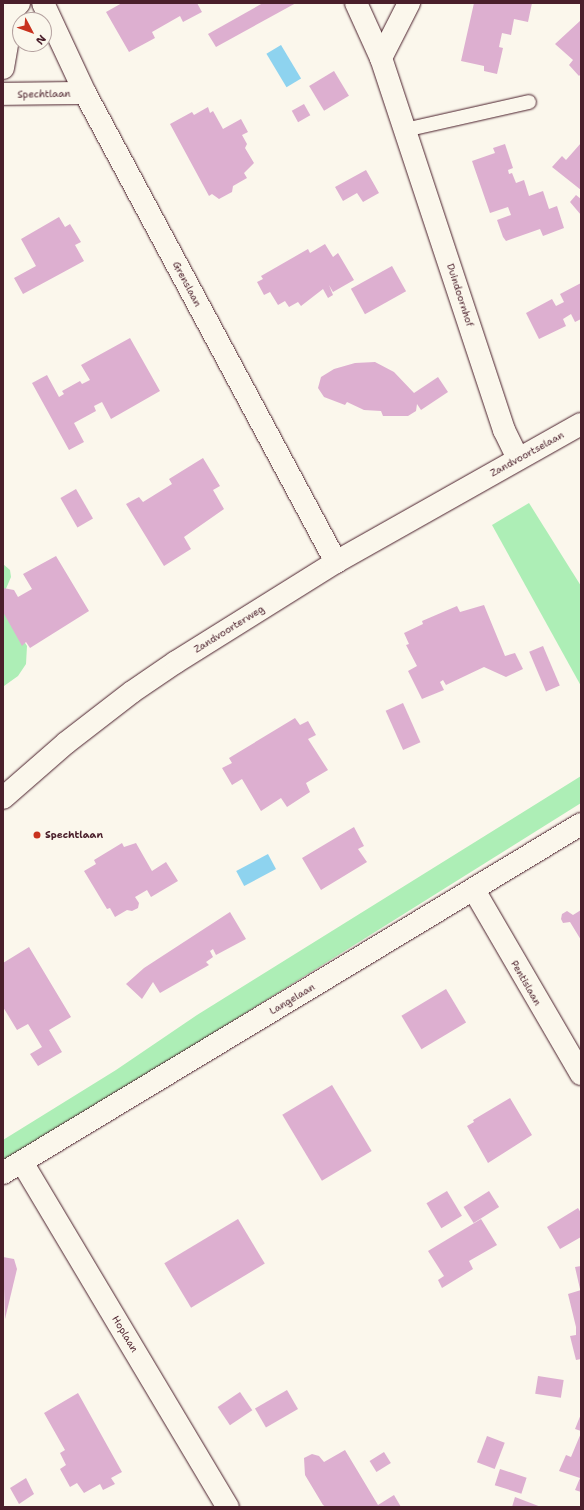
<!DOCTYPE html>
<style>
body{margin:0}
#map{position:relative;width:584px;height:1510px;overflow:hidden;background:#fbf7ec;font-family:"Shantell Sans",sans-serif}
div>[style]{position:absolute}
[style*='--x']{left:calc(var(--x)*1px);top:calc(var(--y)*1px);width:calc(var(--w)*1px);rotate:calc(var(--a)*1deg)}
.green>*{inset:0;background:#adeeb6}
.water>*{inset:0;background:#8ed3ef;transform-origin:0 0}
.building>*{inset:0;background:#ddafd0;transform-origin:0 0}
.roads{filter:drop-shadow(0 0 1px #4a1f2b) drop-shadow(0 0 1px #4a1f2b)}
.lane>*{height:14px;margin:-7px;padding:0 7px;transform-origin:7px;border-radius:7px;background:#fbf7ec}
.street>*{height:22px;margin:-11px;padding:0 11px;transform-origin:11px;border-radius:11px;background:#fbf7ec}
.primary>*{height:22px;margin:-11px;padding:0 11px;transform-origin:11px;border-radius:11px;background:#fbf7ec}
.dots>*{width:11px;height:11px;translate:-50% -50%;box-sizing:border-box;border:2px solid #fbf7ec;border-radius:50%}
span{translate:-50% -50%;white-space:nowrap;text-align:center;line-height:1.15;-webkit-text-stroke:3px #fbf7ec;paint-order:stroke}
.street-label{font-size:10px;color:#4a1f2b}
.poi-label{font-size:10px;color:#4a1f2b;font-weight:700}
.left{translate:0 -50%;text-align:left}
.frame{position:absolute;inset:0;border:4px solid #4a1f2b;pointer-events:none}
.north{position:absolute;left:12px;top:12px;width:40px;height:40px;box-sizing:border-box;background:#fbf7ec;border:1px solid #b4a19f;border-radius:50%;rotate:131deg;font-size:11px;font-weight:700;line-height:16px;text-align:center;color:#4a1f2b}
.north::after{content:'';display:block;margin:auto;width:14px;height:18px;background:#c8321e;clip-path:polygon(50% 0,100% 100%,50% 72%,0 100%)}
</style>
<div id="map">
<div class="green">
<i style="clip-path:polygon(529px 503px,581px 586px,581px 686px,492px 525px)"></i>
<i style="clip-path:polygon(3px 564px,10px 570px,11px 577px,5px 591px,5px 611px,27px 646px,26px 664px,18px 676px,4px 686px)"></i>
<i style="clip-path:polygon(581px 776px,581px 803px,3px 1165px,3px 1140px,116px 1070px,197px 1015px)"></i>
</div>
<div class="water">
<i style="left:281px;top:45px;width:39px;height:17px;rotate:59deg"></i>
<i style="left:268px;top:854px;width:17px;height:36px;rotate:62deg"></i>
</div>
<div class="building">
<i style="clip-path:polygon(122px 3px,197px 3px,202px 12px,183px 22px,180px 16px,152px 32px,155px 38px,129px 52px,106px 12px)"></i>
<i style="clip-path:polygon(263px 3px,296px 3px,216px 47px,208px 34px)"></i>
<i style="clip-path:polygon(474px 3px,532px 3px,528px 22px,514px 19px,511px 35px,502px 33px,499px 47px,503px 48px,497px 74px,484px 71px,484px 66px,461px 61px)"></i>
<i style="clip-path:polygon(581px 20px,581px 74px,579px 76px,569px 65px,573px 60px,555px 44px)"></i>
<i style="left:334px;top:71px;width:29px;height:29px;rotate:59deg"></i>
<i style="left:304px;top:104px;width:13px;height:14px;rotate:61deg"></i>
<i style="clip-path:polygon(208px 107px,210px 113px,213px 111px,223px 129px,241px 119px,248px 132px,242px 135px,247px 144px,245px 148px,254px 163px,244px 173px,247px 178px,233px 186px,232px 192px,219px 199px,212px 194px,209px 196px,170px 124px,192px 112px,194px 115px)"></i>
<i style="clip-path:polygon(581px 143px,581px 190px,552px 167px,562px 156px,566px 160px)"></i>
<i style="clip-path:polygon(505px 144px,513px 168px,508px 170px,509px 174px,512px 173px,516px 183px,524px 180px,529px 196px,543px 191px,549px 209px,557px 206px,564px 228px,543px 236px,540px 229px,506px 241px,503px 237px,497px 220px,511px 215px,508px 207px,490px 213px,472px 161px,495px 153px,493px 148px)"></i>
<i style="clip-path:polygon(366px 170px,379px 193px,363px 202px,357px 193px,343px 201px,335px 187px)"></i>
<i style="clip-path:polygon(576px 195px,581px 199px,581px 215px,570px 202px)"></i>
<i style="clip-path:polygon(59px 217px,65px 227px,70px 224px,81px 242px,75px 245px,84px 261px,23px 294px,14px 278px,36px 266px,21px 239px)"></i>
<i style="clip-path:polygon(325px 244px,333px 257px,338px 253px,354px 280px,333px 292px,329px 285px,333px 295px,328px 298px,323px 289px,301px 306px,298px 302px,289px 307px,285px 301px,278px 305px,270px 292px,264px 295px,257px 282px,263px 279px,261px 276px,308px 249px,310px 253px)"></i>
<i style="left:392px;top:266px;width:29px;height:47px;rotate:61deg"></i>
<i style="clip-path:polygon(581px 283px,581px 319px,575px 322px,571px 314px,563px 319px,566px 326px,539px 339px,526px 313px,552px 299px,556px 306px,564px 302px,560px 294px)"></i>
<i style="clip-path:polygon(130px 338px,160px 391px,111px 419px,102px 402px,94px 406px,96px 411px,74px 423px,84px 442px,69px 450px,32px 383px,47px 375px,59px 397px,64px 394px,62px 391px,80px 381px,82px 384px,90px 380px,81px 365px)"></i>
<i style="clip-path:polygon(375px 362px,394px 372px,414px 393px,438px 377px,448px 392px,421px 410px,417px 404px,416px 411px,408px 416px,383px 416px,381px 411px,364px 410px,347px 402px,345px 405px,324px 397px,318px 388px,321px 377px,334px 369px,355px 363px)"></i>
<i style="clip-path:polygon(203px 458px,220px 486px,213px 490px,224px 509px,184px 537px,191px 549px,164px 566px,126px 504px,139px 497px,143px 502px,172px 484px,169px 479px)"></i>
<i style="left:76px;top:489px;width:34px;height:18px;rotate:60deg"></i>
<i style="clip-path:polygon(56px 556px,89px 611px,30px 648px,26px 642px,22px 646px,3px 612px,3px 588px,14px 590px,18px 597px,32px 589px,23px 574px)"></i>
<i style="clip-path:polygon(484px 605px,505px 656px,515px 653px,523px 669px,506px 677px,484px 667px,446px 685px,443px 680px,440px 682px,444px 690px,422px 699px,408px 671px,417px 666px,406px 645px,409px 644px,404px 633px,423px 624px,422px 621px,457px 606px,460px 612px)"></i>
<i style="left:543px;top:646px;width:43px;height:15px;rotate:67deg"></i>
<i style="left:403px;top:703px;width:43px;height:19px;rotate:66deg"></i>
<i style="clip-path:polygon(295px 718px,300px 725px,308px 721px,316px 735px,308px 739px,328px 770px,306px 783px,310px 792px,287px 807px,281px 798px,261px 811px,242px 779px,232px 785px,222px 768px,232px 763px,229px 758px)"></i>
<i style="clip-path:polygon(354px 827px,364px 846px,358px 849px,367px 862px,321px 890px,302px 858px)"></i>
<i style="clip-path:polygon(122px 843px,124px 847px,136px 843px,152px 871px,166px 862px,178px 881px,151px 897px,147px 890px,135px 897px,139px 903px,138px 908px,132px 911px,127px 910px,115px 917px,110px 908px,107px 909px,84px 871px,96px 864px,94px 860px)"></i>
<i style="clip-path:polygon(581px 910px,581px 940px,570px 922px,563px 923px,561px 919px,562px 914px,567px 911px,573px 915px)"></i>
<i style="clip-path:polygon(230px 912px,246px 939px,216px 955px,213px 949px,210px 951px,213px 957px,206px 962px,209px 965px,160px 993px,153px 982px,142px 999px,126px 984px,144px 968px)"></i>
<i style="clip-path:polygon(29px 947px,71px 1017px,49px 1030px,62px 1052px,38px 1066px,30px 1054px,42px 1047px,28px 1024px,17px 1030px,3px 1007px,3px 963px)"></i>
<i style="left:446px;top:989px;width:39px;height:52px;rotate:59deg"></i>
<i style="left:332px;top:1085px;width:77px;height:58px;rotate:59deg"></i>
<i style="clip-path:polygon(510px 1098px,532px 1135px,488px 1163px,467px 1126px,474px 1122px,473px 1120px)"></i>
<i style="left:447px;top:1191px;width:29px;height:24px;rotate:59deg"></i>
<i style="left:489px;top:1191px;width:19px;height:30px;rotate:58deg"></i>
<i style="clip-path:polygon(578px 1208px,581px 1213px,581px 1237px,560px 1249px,547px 1227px)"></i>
<i style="left:238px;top:1219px;width:52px;height:86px;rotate:59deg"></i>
<i style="clip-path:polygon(481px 1219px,497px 1245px,469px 1261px,473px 1269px,442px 1288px,438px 1280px,444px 1276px,428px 1251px)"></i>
<i style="clip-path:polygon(3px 1257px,14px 1259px,17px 1269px,5px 1319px)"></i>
<i style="clip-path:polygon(581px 1266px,581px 1289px,580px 1289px,575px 1267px)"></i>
<i style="clip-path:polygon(581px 1290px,581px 1359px,576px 1360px,570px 1336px,576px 1335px,576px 1327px,568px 1294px)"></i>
<i style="left:538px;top:1376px;width:26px;height:18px;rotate:9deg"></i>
<i style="left:287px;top:1390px;width:22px;height:37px;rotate:60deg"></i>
<i style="left:240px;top:1392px;width:22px;height:27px;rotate:56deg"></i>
<i style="clip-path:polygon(78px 1393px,122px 1472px,111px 1478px,115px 1484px,103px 1490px,100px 1484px,84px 1493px,77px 1483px,70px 1487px,60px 1469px,66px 1465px,60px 1453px,65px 1450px,44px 1413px)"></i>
<i style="clip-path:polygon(581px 1414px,581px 1431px,575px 1429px)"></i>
<i style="clip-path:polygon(581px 1433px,581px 1492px,575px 1490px,580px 1478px,559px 1471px,566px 1455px,571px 1457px)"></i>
<i style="left:487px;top:1436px;width:19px;height:28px;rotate:21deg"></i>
<i style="clip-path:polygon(345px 1450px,378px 1505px,394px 1495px,401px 1507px,326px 1507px,323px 1505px,305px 1475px,304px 1458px,312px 1454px,319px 1456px,324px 1462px)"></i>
<i style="left:384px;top:1452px;width:13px;height:17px;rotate:58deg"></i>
<i style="left:500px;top:1469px;width:28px;height:17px;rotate:18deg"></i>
<i style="clip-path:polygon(26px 1478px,34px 1494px,19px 1504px,10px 1488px)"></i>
<i style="clip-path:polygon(515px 1497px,541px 1507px,512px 1507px)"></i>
</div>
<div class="roads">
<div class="lane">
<i style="--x:405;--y:130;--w:127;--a:-12.7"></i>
</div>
<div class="street">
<i style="--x:43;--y:3;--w:99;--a:65"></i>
<i style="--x:85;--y:93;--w:532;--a:61.85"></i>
<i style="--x:356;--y:3;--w:60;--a:65.6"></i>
<i style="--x:381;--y:58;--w:392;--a:71.7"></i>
<i style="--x:504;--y:430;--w:32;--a:64"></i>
<i style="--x:381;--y:58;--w:62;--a:-63"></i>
<i style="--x:3;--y:68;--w:59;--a:-80.2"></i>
<i style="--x:13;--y:10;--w:9;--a:-49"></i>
<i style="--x:3;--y:94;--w:82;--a:-0.7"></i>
<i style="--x:474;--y:890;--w:213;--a:59.8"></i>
<i style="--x:22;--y:1162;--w:402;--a:59.2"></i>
<i style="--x:3;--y:1173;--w:675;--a:-31.12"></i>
</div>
<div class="primary">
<i style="--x:3;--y:798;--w:84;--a:-41.1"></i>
<i style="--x:66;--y:743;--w:83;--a:-37.7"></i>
<i style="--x:132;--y:692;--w:53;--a:-34.3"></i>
<i style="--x:176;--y:662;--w:189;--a:-32"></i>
<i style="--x:336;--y:562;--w:281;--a:-29.4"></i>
</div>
</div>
<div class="dots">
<i style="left:37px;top:835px;background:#c8321e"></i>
</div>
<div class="street-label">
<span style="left:44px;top:94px;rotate:-1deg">Spechtlaan</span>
<span style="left:187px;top:284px;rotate:62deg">Grenslaan</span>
<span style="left:460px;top:295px;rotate:72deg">Duindoornhof</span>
<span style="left:527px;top:454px;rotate:-29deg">Zandvoortselaan</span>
<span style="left:229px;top:629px;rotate:-32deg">Zandvoorterweg</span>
<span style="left:526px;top:983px;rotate:60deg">Pentislaan</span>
<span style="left:292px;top:999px;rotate:-31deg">Langelaan</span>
<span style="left:125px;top:1334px;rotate:59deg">Hoplaan</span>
</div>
<div class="poi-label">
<span class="left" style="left:45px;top:835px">Spechtlaan</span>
</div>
<div class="frame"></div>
<div class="north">N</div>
</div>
